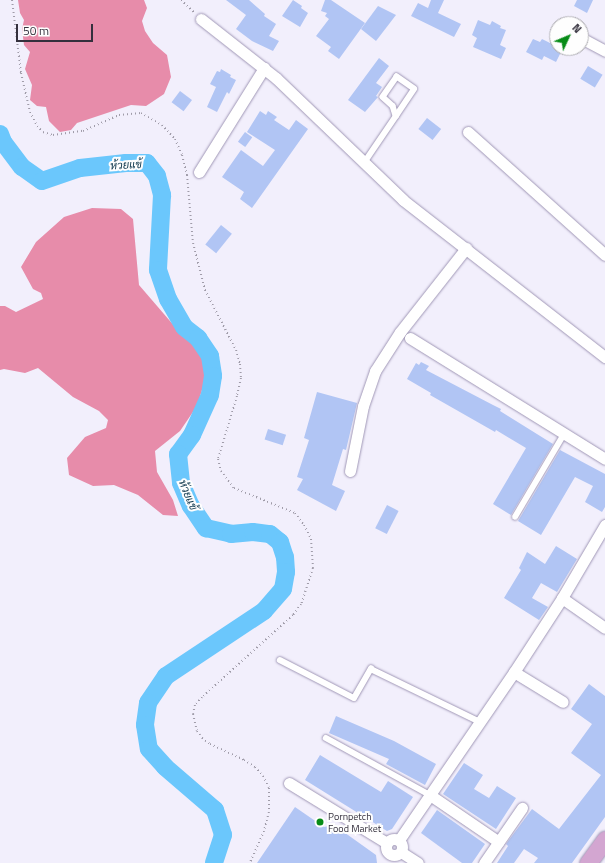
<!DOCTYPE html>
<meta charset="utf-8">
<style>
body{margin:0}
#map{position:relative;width:605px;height:863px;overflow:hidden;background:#f2effc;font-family:"Titillium Web",Sarabun,sans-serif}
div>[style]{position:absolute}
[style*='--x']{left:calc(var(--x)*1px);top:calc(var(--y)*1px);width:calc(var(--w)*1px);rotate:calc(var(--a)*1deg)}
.forest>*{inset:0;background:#e78caa}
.river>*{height:18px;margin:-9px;padding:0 9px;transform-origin:9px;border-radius:9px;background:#6bc7fc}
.building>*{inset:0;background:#b1c5f4;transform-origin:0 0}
.path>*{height:2px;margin-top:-1px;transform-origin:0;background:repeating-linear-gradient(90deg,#a09ca9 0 1px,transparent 0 4px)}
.roads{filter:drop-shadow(0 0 1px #a097b6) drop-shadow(0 0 1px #a097b6)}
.lane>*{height:5.5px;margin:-2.75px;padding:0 2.75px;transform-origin:2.75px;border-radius:2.75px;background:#fff}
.street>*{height:11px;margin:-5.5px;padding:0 5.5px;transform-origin:5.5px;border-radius:5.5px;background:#fff}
.street>.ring{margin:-5.5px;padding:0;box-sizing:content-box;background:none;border:11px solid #fff;border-radius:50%}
.primary>*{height:17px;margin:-8.5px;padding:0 8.5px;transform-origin:8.5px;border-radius:8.5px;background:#d3a6d1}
.dots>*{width:11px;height:11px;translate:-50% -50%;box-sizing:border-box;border:2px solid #fefefe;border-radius:50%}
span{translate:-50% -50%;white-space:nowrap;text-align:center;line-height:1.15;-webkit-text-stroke:4px #fefefe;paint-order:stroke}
.poi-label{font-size:10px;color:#34303d}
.left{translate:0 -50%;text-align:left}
.water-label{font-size:11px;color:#0e374c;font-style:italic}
.north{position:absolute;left:549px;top:16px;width:40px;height:40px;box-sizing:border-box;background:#fefefe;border:1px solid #adacb1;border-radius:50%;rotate:46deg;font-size:11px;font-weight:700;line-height:16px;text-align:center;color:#34303d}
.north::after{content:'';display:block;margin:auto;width:14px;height:18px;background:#078b17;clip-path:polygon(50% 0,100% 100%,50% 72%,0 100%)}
.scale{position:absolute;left:16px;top:24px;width:77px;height:18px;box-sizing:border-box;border:2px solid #34303d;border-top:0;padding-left:5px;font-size:12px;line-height:14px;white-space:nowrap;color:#34303d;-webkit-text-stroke:3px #fefefe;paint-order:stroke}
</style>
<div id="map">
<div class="forest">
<i style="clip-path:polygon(18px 0,144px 0,147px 8px,142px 21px,145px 31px,153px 43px,167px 55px,171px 77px,164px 94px,146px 106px,131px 105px,77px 123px,71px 130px,60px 132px,49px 121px,46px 107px,37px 106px,30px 100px,32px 85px,25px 69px,30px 52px,24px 45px,22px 29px,24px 20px,20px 13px)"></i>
<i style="clip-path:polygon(92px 208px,121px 209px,133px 219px,139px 285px,176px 328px,190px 340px,202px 355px,207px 374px,197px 406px,180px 431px,155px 451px,157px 472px,173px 500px,178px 516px,163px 515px,138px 495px,114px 485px,93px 486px,69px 475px,67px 458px,85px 437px,106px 428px,108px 420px,99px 411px,73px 397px,38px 368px,25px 373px,4px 369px,0 370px,0 306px,5px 306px,16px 312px,43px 299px,41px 293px,33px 289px,21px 267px,36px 242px,64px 217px)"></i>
</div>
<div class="river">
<i style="--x:0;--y:134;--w:9;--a:69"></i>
<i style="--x:3;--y:142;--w:31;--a:53"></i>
<i style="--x:22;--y:167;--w:24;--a:35"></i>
<i style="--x:42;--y:181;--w:40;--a:-18.9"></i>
<i style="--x:80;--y:168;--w:46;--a:-6.2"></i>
<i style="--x:126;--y:163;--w:21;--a:0"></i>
<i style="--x:147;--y:163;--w:16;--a:52"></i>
<i style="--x:157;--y:176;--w:20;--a:75"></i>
<i style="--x:162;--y:195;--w:75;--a:93.1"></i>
<i style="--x:158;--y:270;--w:31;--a:71"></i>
<i style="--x:168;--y:299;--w:32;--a:60"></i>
<i style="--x:184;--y:327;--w:18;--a:38"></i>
<i style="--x:198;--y:338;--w:22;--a:56"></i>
<i style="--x:210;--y:356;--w:20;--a:81"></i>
<i style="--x:213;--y:376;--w:19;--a:99"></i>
<i style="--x:210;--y:395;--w:44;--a:114.2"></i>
<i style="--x:192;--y:435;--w:24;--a:126"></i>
<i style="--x:178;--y:454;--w:29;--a:84"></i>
<i style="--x:181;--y:483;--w:25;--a:67"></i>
<i style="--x:191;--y:506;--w:27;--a:56"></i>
<i style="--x:206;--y:528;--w:26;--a:13"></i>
<i style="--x:231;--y:534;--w:22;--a:-5"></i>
<i style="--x:253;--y:532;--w:17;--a:7"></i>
<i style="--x:270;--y:534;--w:13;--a:39"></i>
<i style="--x:280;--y:542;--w:16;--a:72"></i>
<i style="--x:285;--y:557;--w:15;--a:86"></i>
<i style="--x:286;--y:572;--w:17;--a:100"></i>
<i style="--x:283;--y:589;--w:29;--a:131"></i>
<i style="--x:264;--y:611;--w:118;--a:146.4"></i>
<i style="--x:166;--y:676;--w:32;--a:124"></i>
<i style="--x:148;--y:703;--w:22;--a:98"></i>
<i style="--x:145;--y:725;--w:24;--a:81"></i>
<i style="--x:149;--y:749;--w:24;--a:48"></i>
<i style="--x:165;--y:767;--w:66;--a:40.7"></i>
<i style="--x:215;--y:810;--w:26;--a:72"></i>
<i style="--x:223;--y:835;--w:29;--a:108"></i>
</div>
<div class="building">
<i style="clip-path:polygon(226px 0,249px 0,265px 14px,264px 16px,276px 24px,269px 36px,279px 41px,273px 51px,252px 41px,236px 29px,246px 15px)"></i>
<i style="clip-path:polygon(293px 0,302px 6px,301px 8px,308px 13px,300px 27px,282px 16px)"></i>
<i style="clip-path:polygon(325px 0,331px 0,365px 23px,339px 59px,328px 51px,331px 47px,316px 36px,329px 19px,325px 16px,327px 13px,321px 11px)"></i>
<i style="clip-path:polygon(431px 0,444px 0,438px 13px,461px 24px,454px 37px,411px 16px,418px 3px,428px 8px)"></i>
<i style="clip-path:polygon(577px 0,593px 0,587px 13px,574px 6px)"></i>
<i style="clip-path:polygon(378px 6px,396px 15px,376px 41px,361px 29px)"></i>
<i style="clip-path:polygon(478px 20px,490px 25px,492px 21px,501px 26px,500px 28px,506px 30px,500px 45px,506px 48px,501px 59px,473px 47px,477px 38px,472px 35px)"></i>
<i style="clip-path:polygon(557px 29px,557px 48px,563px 48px,556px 62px,544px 56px,542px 60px,526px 52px,533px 39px,540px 42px,542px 39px,550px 43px)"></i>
<i style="clip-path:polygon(379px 58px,389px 66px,376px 83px,382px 87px,376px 96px,378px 97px,365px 112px,348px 100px)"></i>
<i style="left:588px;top:66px;width:17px;height:15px;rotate:31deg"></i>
<i style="clip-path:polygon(221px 69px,231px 75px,230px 77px,236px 80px,229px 94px,227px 92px,217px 112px,207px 107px,216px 87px,210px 84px,217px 71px,220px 72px)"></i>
<i style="left:180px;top:91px;width:15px;height:14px;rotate:37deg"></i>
<i style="clip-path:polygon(260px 111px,266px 115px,268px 111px,277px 117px,274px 120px,289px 130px,296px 120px,308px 129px,252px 208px,240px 199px,244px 192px,222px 177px,241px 150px,263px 166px,275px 150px,247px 132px)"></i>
<i style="left:427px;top:118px;width:18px;height:14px;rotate:38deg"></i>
<i style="left:245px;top:132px;width:9px;height:12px;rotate:36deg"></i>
<i style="left:221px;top:225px;width:14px;height:25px;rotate:39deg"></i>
<i style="clip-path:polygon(421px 362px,429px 366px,426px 370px,493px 405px,501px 409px,500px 411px,553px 444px,511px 515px,493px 504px,526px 448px,496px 430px,495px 432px,430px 395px,431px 393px,407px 379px,416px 363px,419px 365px)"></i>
<i style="clip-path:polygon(317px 392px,357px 403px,346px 450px,343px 449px,332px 485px,345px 491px,336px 511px,297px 490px,303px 479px,297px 477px,309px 440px,304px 438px)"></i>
<i style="left:268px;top:429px;width:19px;height:11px;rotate:18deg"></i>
<i style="clip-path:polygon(560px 450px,605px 474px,605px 507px,602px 512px,585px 502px,593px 486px,575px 477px,541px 535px,518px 521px)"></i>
<i style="left:387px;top:505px;width:13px;height:26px;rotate:27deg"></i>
<i style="clip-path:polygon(556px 546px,577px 559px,557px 592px,541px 583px,532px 598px,548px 607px,539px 620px,504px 598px,521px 570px,519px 568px,527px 552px,545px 564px)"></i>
<i style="clip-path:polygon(589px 684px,605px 696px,605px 817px,572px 863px,534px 863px,538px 858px,524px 849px,514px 863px,497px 863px,508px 846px,506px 844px,532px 809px,559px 829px,601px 775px,571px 753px,592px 724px,571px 709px)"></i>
<i style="clip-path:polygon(336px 716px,394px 741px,436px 764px,425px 785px,386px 764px,389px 759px,329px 733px)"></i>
<i style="clip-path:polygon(320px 755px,381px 792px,388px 781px,413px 797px,392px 829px,387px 831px,305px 780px)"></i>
<i style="clip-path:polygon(464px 763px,483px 775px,474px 789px,489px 798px,497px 786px,516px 798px,496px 829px,443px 794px)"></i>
<i style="clip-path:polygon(295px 807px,324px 827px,334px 825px,376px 855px,377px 863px,257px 863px)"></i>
<i style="clip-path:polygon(437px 810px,485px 844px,472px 863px,462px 863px,421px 833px)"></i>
</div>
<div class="path">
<i style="--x:12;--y:0;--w:74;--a:83"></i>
<i style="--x:21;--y:73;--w:40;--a:77"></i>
<i style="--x:30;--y:112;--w:16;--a:63"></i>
<i style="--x:37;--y:126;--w:8;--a:45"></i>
<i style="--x:43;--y:132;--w:10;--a:17"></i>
<i style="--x:53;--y:135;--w:30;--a:-8"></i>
<i style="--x:83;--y:131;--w:39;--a:-24"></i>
<i style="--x:119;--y:115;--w:22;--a:-5"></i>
<i style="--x:141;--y:113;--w:24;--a:30"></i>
<i style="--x:162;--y:125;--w:19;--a:47"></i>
<i style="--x:175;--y:139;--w:17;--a:66"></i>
<i style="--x:182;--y:155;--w:21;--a:76"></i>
<i style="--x:187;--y:175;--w:68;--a:85"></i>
<i style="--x:193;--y:243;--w:49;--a:75.7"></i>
<i style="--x:205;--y:290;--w:68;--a:62.7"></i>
<i style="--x:236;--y:350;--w:15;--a:74"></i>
<i style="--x:240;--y:364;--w:14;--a:86"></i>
<i style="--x:241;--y:378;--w:18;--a:103"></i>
<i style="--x:237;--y:396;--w:66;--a:106.8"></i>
<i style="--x:218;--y:459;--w:12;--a:76"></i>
<i style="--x:221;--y:471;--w:21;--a:53"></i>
<i style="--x:234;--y:488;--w:66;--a:22.3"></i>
<i style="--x:295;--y:513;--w:15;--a:53"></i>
<i style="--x:304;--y:525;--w:16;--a:63"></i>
<i style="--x:311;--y:539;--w:29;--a:86"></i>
<i style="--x:313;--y:568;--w:38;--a:108"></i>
<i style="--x:301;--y:604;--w:14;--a:126"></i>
<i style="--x:293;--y:615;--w:122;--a:138"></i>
<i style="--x:202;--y:697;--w:11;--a:131"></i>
<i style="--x:195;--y:705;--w:9;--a:103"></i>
<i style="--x:193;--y:714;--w:17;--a:77"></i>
<i style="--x:197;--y:731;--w:9;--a:54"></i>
<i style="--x:202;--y:738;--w:10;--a:37"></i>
<i style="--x:210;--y:744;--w:38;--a:25"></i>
<i style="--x:244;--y:760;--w:13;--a:32"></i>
<i style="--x:255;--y:767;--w:12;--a:48"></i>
<i style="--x:263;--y:776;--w:13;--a:63"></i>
<i style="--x:269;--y:788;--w:24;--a:90"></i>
<i style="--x:269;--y:812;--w:20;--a:105"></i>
<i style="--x:264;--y:831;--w:35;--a:114"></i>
<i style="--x:181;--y:0;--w:19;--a:43"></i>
</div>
<div class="roads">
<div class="lane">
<i style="--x:364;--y:163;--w:57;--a:-55.8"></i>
<i style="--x:396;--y:116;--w:32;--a:-56"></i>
<i style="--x:414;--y:89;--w:21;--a:-145"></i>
<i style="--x:397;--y:77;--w:24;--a:125"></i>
<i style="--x:383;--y:97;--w:13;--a:42"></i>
<i style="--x:393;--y:106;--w:10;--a:73"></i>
<i style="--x:515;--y:517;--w:96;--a:-59.4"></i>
<i style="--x:280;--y:660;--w:83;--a:27.2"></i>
<i style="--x:354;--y:698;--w:34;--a:-60"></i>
<i style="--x:371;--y:669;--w:121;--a:25.9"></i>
<i style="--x:326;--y:738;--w:119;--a:28.7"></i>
</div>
<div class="street">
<i style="--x:201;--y:19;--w:95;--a:38.2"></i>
<i style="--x:276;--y:78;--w:176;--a:43.8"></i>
<i style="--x:403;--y:200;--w:256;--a:37.9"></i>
<i style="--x:581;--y:38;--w:27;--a:28"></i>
<i style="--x:468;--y:132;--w:184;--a:41.9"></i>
<i style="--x:199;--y:172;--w:123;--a:-58"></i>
<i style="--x:410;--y:338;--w:229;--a:31.8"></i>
<i style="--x:350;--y:471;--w:66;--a:-78.7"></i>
<i style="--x:363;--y:406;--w:37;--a:-71"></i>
<i style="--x:375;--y:371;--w:46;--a:-57.3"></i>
<i style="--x:400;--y:332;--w:107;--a:-51.8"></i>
<i style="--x:562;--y:598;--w:52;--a:34.9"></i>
<i style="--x:514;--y:672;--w:57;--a:31.5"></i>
<i style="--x:289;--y:783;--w:115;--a:31.5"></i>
<i style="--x:430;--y:795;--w:83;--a:34.3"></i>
<i class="ring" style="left:386px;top:839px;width:5px;height:5px"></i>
<i style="--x:399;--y:840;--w:204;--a:-55.6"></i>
<i style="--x:514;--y:672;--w:88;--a:-57"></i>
<i style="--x:562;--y:598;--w:85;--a:-59.5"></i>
<i style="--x:401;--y:852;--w:20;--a:33"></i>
<i style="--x:484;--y:863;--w:67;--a:-55.4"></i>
</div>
<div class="primary">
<i style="--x:588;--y:863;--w:29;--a:-54"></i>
</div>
</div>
<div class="dots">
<i style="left:320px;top:822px;background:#078b17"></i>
</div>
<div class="poi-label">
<span class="left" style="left:328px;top:822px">Pornpetch<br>Food Market</span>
</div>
<div class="water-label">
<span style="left:126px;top:165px;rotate:-3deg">ห้วยแข้</span>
<span style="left:188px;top:495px;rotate:67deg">ห้วยแข้</span>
</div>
<div class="north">N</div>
<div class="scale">50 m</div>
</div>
